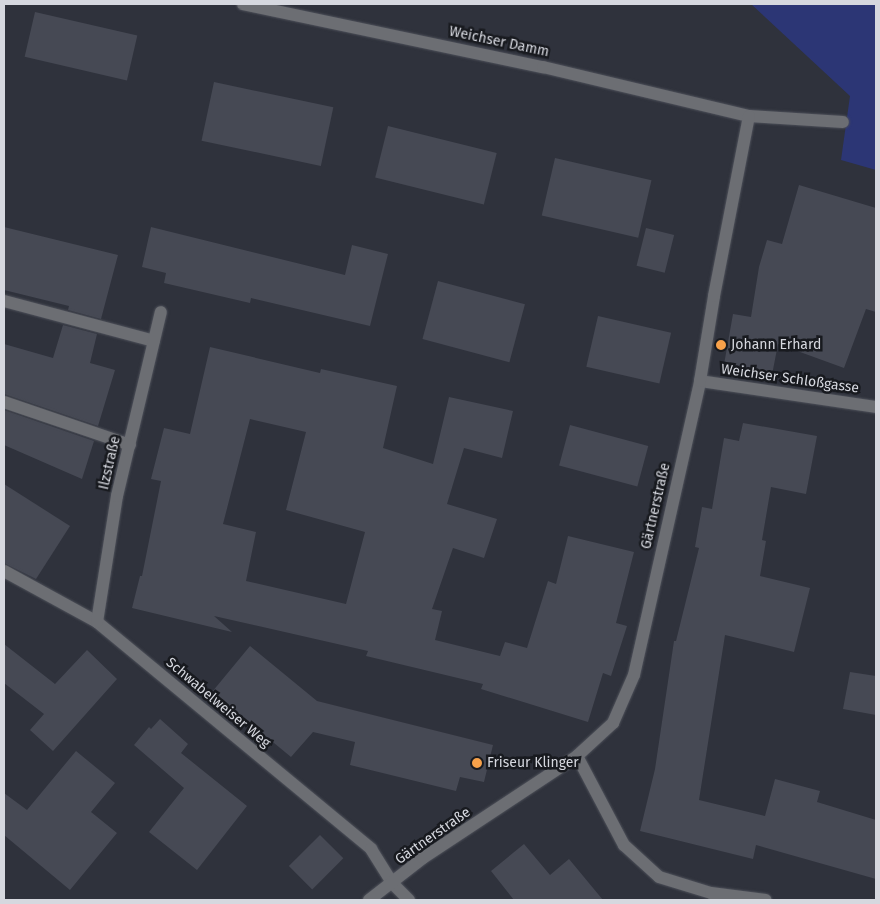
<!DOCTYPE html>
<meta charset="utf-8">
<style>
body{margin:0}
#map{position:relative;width:880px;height:904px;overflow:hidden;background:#2f323c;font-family:"Fira Sans",sans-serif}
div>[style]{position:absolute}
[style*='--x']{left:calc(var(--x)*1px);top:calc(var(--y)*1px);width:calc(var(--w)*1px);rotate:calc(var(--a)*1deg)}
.green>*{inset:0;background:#2c3675}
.building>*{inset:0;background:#464954;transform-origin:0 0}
.roads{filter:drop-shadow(0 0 1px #4d5059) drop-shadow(0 0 1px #4d5059)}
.minor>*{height:12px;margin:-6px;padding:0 6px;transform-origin:6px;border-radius:6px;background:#6c6e73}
.dots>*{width:14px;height:14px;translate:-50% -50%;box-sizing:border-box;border:2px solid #181a1f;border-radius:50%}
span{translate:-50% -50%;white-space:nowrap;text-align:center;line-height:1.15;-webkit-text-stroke:5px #181a1f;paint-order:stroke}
.street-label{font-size:14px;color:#d6d8df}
.poi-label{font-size:14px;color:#d6d8df}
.left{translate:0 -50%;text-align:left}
.frame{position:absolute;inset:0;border:5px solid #d6d8df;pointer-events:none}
</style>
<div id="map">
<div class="green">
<i style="clip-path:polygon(751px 4px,876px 4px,876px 170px,841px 160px,850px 96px)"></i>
</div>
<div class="building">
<i style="left:35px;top:12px;width:105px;height:46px;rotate:13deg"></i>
<i style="left:214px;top:82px;width:122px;height:60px;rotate:12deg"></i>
<i style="left:388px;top:126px;width:112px;height:53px;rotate:14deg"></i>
<i style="left:555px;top:158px;width:99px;height:59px;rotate:13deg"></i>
<i style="clip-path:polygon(799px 185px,876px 208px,876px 312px,866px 309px,844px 368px,778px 344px,771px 380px,723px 370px,733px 314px,751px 317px,759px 267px,767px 240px,782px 244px)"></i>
<i style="clip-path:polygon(4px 227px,118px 255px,101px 319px,68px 310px,69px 306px,4px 290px)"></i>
<i style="clip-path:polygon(151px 227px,345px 275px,352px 245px,388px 254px,370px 326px,251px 298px,250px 303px,164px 283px,166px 273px,142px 267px)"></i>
<i style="left:646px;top:228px;width:29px;height:39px;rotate:14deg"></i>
<i style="left:438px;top:281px;width:90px;height:60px;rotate:15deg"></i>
<i style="left:598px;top:316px;width:75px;height:52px;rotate:13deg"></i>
<i style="clip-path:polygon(63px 325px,97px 334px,90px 363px,115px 370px,98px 426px,4px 394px,4px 344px,53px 358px)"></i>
<i style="clip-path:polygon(evenodd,210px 347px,320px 373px,321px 369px,397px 386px,383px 448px,433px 464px,449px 397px,513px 411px,502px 458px,464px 448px,447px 504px,497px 519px,484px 558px,453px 548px,432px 609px,442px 611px,435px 640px,500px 656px,505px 642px,527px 648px,548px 581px,556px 584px,568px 536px,634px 552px,616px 623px,627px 626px,611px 676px,603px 673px,588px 722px,481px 689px,483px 684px,366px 656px,368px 651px,214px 616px,232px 632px,132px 608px,140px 576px,142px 576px,161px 481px,151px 479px,164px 428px,190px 434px,210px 347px,250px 419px,306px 432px,286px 510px,365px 532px,346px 604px,246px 581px,256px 532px,223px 524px,250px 419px)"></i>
<i style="clip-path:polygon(4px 410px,94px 441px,82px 479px,4px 445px)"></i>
<i style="clip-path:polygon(743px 423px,817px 436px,806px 494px,771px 487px,762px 540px,766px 541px,760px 576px,810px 588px,794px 652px,725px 635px,699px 800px,765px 816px,775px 779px,820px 791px,817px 802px,876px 820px,876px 879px,756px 845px,753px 859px,640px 831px,655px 769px,674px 641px,676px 641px,699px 548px,695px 547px,702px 507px,712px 509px,724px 438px,739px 441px)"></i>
<i style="left:570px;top:425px;width:81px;height:42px;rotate:15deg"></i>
<i style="clip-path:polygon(4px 484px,70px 526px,36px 579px,4px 563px)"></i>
<i style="clip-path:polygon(4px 644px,55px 684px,87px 650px,117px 679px,53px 751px,30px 730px,44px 714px,4px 683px)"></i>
<i style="clip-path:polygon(250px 646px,317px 701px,493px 745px,484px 782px,460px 777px,456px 791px,350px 765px,355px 742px,313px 732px,291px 757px,212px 692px)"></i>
<i style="clip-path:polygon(850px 672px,876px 676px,876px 715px,843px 709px)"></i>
<i style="clip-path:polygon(160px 719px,188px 744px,181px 753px,247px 806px,197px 870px,149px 832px,184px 788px,134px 745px,149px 727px,151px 729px)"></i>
<i style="clip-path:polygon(76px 751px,115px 783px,91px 812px,117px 833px,70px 890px,4px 835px,4px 793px,27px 810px)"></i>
<i style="left:320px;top:835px;width:33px;height:44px;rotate:45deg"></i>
<i style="clip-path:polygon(524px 844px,550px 875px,569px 859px,603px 900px,514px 900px,491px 871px)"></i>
</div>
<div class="roads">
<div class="minor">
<i style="--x:243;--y:4;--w:307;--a:11.9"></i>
<i style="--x:543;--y:67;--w:212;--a:13.4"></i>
<i style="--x:749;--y:116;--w:94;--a:3.7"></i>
<i style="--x:4;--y:301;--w:155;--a:14.9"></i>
<i style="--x:700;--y:381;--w:178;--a:8.4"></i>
<i style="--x:4;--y:402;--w:133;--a:18.8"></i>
<i style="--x:4;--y:571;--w:106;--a:28.7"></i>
<i style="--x:97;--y:622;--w:356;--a:39.6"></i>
<i style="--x:371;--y:849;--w:40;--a:58"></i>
<i style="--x:392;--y:883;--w:24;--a:45"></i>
<i style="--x:97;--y:622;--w:128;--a:-81"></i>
<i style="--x:117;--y:496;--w:189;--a:-76.6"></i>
<i style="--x:577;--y:756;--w:101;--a:62.2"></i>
<i style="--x:624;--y:845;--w:47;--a:42.4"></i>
<i style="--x:659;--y:877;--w:54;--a:17.1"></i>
<i style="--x:711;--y:893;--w:55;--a:7.3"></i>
<i style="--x:369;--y:900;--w:68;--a:-37.9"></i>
<i style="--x:423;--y:858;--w:185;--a:-33.5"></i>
<i style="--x:577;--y:756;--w:49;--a:-42.5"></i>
<i style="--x:613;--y:723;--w:52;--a:-66.4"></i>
<i style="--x:634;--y:675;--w:301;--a:-77.3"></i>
<i style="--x:700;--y:381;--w:86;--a:-80.6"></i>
<i style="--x:714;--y:296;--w:183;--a:-79"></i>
</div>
</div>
<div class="dots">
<i style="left:721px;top:345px;background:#f7a14a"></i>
<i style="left:477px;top:763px;background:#f7a14a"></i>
</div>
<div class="street-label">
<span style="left:499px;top:42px;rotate:12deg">Weichser Damm</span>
<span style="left:790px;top:379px;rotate:8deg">Weichser Schloßgasse</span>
<span style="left:110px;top:463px;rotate:-77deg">Ilzstraße</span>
<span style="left:656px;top:506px;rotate:-77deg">Gärtnerstraße</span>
<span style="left:218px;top:703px;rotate:40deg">Schwabelweiser Weg</span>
<span style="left:433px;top:836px;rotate:-35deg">Gärtnerstraße</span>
</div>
<div class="poi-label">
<span class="left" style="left:731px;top:345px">Johann Erhard</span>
<span class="left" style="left:487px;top:763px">Friseur Klinger</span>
</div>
<div class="frame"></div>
</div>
